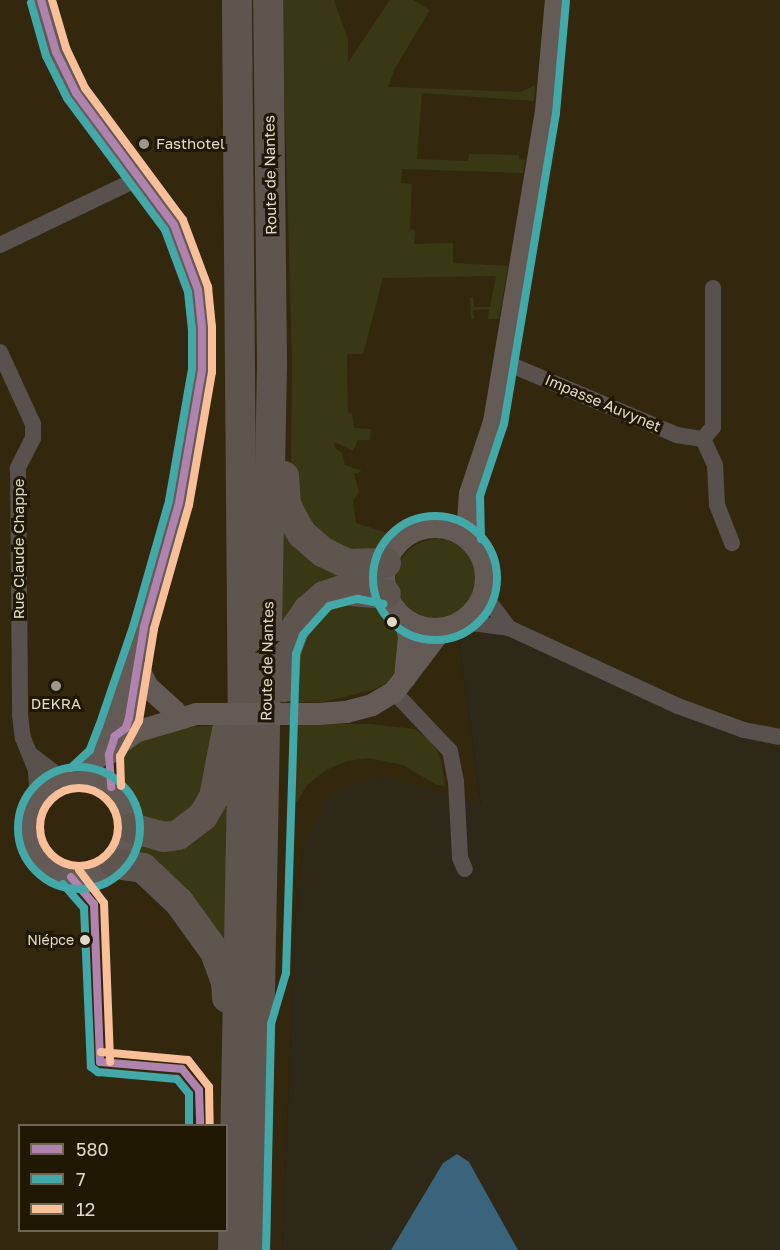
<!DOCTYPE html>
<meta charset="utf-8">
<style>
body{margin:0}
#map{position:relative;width:780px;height:1250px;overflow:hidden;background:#231e12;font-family:"Golos Text",sans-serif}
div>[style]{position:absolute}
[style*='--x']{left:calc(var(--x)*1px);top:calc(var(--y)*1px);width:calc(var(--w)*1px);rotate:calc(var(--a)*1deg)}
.built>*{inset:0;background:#33280d}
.industrial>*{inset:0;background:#2d2817}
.green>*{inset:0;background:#383815}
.round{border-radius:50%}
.water>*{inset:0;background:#3a647c}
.street>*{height:16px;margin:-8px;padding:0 8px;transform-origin:8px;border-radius:8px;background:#58514d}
.secondary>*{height:22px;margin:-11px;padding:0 11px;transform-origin:11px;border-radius:11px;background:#645b56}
.secondary>.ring{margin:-11px;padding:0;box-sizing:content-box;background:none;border:22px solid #645b56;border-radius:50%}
.highway>*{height:30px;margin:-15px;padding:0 15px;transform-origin:15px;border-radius:15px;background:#5e554e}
.secondary-bridge>*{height:22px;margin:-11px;padding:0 11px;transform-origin:11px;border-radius:11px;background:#645b56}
.bus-1>*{height:8px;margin:-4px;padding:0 4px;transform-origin:4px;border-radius:4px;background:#af83ae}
.bus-2>*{height:8px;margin:-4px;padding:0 4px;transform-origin:4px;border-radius:4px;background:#43a8a8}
.bus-2>.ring{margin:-4px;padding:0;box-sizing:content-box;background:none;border:8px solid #43a8a8;border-radius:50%}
.bus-3>*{height:8px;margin:-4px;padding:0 4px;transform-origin:4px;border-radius:4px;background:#f8bf98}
.bus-3>.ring{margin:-4px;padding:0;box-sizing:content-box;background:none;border:8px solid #f8bf98;border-radius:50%}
.dots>*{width:16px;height:16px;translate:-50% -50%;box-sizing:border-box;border:3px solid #201803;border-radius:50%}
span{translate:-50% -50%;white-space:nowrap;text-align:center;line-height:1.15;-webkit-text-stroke:6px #201803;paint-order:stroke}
.bus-label{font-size:14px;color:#e0dacd}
.right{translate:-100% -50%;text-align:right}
.poi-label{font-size:15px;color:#e0dacd}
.left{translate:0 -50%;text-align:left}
.street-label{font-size:15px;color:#e0dacd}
.legend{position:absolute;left:18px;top:1124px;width:210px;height:108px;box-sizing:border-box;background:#201803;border:2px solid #6d6654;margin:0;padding:8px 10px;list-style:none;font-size:18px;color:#e0dacd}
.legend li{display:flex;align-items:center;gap:12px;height:30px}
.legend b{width:30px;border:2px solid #6d6654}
</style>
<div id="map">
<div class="built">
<i style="clip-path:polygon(evenodd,0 0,780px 0,780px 751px,509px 628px,459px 640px,481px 805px,377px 776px,303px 846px,296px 910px,282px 1250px,0 1250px,0 0,20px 1126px,226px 1126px,226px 1230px,20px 1230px,20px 1126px)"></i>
</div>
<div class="industrial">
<i style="clip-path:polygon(509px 628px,780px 751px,780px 1250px,282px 1250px,296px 910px,303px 846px,332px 794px,377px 776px,481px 804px,459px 640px)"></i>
</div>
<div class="green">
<i style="clip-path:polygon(282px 0,334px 0,348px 40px,348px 63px,390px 0,413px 0,430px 10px,395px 68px,388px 87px,521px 92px,535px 85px,534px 101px,422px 93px,417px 159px,468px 161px,469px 154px,519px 155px,519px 159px,525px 160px,523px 173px,402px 169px,401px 183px,412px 184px,410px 229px,415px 230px,414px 244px,453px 243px,453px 263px,508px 266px,499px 319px,488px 319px,489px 309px,473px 310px,474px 319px,471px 319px,470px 297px,473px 297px,474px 307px,490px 307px,496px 276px,383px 278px,363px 354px,347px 354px,348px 413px,352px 414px,354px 428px,371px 429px,370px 440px,358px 440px,353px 451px,335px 442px,334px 447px,342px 453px,345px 465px,362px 471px,354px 474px,359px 492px,353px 501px,356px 523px,387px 533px,377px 548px,344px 552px,303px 526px,291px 474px,292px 361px)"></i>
<i style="clip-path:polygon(284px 515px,335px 565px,345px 584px,282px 650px,279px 542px)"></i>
<i class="round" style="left:395px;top:539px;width:84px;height:84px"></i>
<i style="clip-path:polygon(332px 600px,378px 607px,400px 636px,397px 667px,388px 682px,373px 690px,323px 702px,288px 702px,296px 642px)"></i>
<i style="clip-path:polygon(289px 724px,370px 724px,415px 729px,432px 742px,441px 760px,445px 786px,437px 785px,403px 765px,369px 758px,347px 761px,326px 770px,307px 785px,297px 802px,291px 800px)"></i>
<i style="clip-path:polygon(223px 725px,220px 765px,180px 828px,142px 815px,137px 798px,119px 772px,122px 752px,134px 741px,181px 728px)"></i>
<i style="clip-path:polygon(232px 795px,228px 949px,137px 857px,141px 845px)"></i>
</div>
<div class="water">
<i style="clip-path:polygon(457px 1154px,469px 1162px,518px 1250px,391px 1250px,443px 1163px)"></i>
</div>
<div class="street">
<i style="--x:0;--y:245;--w:154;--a:-25.7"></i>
<i style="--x:0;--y:352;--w:79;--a:65.4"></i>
<i style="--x:33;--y:424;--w:14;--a:90"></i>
<i style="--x:33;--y:438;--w:34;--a:117"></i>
<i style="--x:18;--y:468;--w:247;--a:89.5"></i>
<i style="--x:20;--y:715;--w:23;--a:83"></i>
<i style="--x:23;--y:738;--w:35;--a:68"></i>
<i style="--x:36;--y:771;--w:26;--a:86"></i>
<i style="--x:504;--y:362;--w:188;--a:22.9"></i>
<i style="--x:677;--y:435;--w:26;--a:9"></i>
<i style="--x:703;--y:439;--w:16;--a:-50"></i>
<i style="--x:713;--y:427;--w:139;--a:-90"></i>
<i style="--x:703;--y:439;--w:29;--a:65"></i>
<i style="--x:715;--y:465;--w:40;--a:87.1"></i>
<i style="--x:717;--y:505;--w:41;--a:68.5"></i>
<i style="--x:484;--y:595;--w:41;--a:52.9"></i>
<i style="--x:463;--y:622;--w:46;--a:7.4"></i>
<i style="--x:509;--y:628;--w:186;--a:24.8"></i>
<i style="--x:678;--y:706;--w:70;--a:20"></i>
<i style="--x:744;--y:730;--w:37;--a:11"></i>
<i style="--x:394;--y:692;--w:81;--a:46.5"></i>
<i style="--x:450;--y:751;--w:31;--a:79"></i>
<i style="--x:456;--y:781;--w:77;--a:87"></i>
<i style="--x:460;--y:858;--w:12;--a:66"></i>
<i style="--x:31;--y:755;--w:40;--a:37"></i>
</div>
<div class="secondary">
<i style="--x:41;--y:0;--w:54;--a:73.9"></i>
<i style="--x:56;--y:52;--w:46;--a:64"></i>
<i style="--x:76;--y:93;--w:164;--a:53.4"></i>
<i style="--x:174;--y:225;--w:69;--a:69.7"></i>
<i style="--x:198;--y:290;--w:38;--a:84"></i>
<i style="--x:202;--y:328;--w:42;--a:90"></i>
<i style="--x:202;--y:370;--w:135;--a:99.8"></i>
<i style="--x:179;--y:503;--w:129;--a:105.8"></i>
<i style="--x:144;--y:627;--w:109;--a:108.8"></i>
<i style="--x:109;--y:730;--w:28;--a:111"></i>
<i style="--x:99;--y:756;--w:29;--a:136"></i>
<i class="ring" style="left:384px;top:527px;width:80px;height:80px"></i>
<i style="--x:471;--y:541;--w:20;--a:-99"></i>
<i style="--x:468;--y:521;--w:27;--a:-86"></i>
<i style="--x:470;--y:494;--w:76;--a:-71.6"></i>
<i style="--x:494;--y:422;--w:315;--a:-80.5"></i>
<i style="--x:546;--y:111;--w:111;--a:-84.9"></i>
<i style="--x:140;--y:672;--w:17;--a:62"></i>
<i style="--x:148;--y:687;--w:36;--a:42"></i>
<i style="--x:405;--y:678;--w:41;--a:-84.4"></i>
<i style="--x:409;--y:637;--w:17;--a:-103"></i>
<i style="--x:318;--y:714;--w:28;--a:-4"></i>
<i style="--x:346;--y:712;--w:27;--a:-15"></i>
<i style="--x:372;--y:705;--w:26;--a:-31"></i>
<i style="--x:394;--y:692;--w:79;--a:-52.7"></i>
<i style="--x:118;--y:745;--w:21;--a:-37"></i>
<i style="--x:135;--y:732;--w:64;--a:-16.4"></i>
<i style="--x:110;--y:753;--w:18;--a:-74"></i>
<i style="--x:115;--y:736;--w:14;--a:-36"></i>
<i style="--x:126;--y:728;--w:41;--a:-76"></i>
<i class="ring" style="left:28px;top:777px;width:80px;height:80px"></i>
</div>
<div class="highway">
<i style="--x:284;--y:476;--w:28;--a:86"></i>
<i style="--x:286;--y:504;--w:14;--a:65"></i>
<i style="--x:292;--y:517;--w:20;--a:60"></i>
<i style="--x:302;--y:534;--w:28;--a:41"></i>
<i style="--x:323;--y:552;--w:28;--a:26"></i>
<i style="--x:348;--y:564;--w:38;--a:-2"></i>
<i style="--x:284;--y:687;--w:35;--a:-87"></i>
<i style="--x:286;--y:652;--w:23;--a:-70"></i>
<i style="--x:294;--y:630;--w:24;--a:-55"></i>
<i style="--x:308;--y:610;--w:21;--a:-41"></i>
<i style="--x:324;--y:596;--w:19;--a:-18"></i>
<i style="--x:342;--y:590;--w:44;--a:5.2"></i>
<i style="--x:131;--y:828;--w:34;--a:15"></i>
<i style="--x:164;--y:837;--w:14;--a:-8"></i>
<i style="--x:178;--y:835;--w:31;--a:-37"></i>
<i style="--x:203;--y:816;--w:22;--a:-60"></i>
<i style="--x:214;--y:797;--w:78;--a:-79"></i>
<i style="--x:115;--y:864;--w:28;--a:8"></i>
<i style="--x:143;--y:868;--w:50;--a:43.4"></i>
<i style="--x:179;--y:902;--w:62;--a:54.2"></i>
<i style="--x:215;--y:952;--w:32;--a:70"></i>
<i style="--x:226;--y:982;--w:16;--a:86"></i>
<i style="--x:233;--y:1250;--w:511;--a:-88.88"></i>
<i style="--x:243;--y:739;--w:739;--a:-90.47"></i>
<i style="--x:255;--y:1250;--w:885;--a:-88.9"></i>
<i style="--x:272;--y:365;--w:365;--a:-90.6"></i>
</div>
<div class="secondary-bridge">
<i style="--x:196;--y:714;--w:122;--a:0"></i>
</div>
<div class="bus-1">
<i style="--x:41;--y:0;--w:54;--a:73.9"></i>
<i style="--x:56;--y:52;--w:46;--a:64"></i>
<i style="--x:76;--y:93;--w:164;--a:53.4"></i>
<i style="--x:174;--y:225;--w:69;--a:69.7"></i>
<i style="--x:198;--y:290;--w:38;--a:84"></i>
<i style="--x:202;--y:328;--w:42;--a:90"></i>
<i style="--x:202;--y:370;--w:135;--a:99.8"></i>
<i style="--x:179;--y:503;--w:129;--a:105.8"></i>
<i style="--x:144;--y:627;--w:92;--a:99.4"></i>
<i style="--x:129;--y:718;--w:10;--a:107"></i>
<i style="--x:126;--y:728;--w:14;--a:144"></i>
<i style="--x:115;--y:736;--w:20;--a:108"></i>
<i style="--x:109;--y:755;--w:32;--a:86"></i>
<i style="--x:71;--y:877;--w:35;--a:50"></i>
<i style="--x:94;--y:904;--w:158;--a:87.8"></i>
<i style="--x:100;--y:1062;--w:82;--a:4.9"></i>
<i style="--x:182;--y:1069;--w:27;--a:51"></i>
<i style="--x:199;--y:1090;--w:36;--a:88"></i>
</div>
<div class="bus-2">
<i style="--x:31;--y:3;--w:55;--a:74.2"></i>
<i style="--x:46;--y:56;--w:47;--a:63.4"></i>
<i style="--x:67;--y:98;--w:164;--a:53.4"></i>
<i style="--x:165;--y:230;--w:66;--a:69.6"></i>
<i style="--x:188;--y:292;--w:37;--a:84"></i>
<i style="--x:192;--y:329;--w:40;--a:90"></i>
<i style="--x:192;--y:369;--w:134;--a:99.9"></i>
<i style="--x:169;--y:501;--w:128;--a:105.9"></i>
<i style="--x:134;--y:624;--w:108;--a:108.9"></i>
<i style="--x:99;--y:726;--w:26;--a:111"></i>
<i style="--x:90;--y:750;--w:26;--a:137"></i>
<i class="ring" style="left:373px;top:516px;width:116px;height:116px"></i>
<i style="--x:481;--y:539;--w:43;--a:-91.3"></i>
<i style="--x:480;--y:496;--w:76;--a:-71.6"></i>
<i style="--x:504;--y:424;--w:315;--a:-80.5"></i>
<i style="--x:556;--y:113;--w:112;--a:-84.9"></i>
<i class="ring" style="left:18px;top:767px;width:114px;height:114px"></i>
<i style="--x:63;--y:884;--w:32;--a:49"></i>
<i style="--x:84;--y:908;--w:159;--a:87.5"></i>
<i style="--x:91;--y:1067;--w:9;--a:36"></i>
<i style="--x:98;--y:1072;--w:79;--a:5.1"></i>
<i style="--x:177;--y:1079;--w:19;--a:51"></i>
<i style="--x:189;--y:1094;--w:32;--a:90"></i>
<i style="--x:266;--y:1250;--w:226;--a:-88.7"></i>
<i style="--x:271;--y:1024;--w:53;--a:-73.6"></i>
<i style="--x:286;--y:973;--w:319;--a:-88.2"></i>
<i style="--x:296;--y:654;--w:20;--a:-70"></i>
<i style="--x:303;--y:635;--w:39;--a:-48"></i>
<i style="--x:329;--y:606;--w:30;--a:-14"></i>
<i style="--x:358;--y:599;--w:26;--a:11"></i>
</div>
<div class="bus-3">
<i style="--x:52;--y:0;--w:50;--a:73.7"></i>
<i style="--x:66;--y:48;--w:44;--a:64.6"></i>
<i style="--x:85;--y:88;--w:164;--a:53.4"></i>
<i style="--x:183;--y:220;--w:72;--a:69.5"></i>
<i style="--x:208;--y:287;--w:40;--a:84.3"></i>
<i style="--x:212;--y:327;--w:45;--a:90"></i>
<i style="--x:212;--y:372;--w:135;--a:99.8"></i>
<i style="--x:189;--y:505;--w:129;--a:105.8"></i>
<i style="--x:154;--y:629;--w:93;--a:99.3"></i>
<i style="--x:139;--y:721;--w:40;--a:118"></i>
<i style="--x:120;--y:756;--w:30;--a:88"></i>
<i class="ring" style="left:40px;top:788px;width:70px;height:70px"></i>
<i style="--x:79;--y:870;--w:41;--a:52.9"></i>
<i style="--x:104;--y:903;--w:159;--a:87.8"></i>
<i style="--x:101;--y:1052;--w:87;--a:5.3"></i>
<i style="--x:188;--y:1060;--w:34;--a:52"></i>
<i style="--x:209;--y:1087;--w:39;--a:89"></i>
</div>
<div class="dots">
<i style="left:144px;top:144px;background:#9e988c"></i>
<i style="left:392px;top:622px;background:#e0dacd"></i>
<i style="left:56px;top:686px;background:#9e988c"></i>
<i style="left:85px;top:940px;background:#e0dacd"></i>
</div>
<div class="bus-label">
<span class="right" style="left:74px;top:940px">Niépce</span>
</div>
<div class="poi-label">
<span class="left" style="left:156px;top:144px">Fasthotel</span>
<span style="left:56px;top:704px">DEKRA</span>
</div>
<div class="street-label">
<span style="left:270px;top:175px;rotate:-91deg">Route de Nantes</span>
<span style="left:603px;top:403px;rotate:23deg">Impasse Auvynet</span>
<span style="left:19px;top:549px;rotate:-90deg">Rue Claude Chappe</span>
<span style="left:267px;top:661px;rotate:-89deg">Route de Nantes</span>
</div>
<ul class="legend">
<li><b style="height:8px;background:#af83ae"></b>580</li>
<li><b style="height:8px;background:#43a8a8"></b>7</li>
<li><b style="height:8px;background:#f8bf98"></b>12</li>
</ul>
</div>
